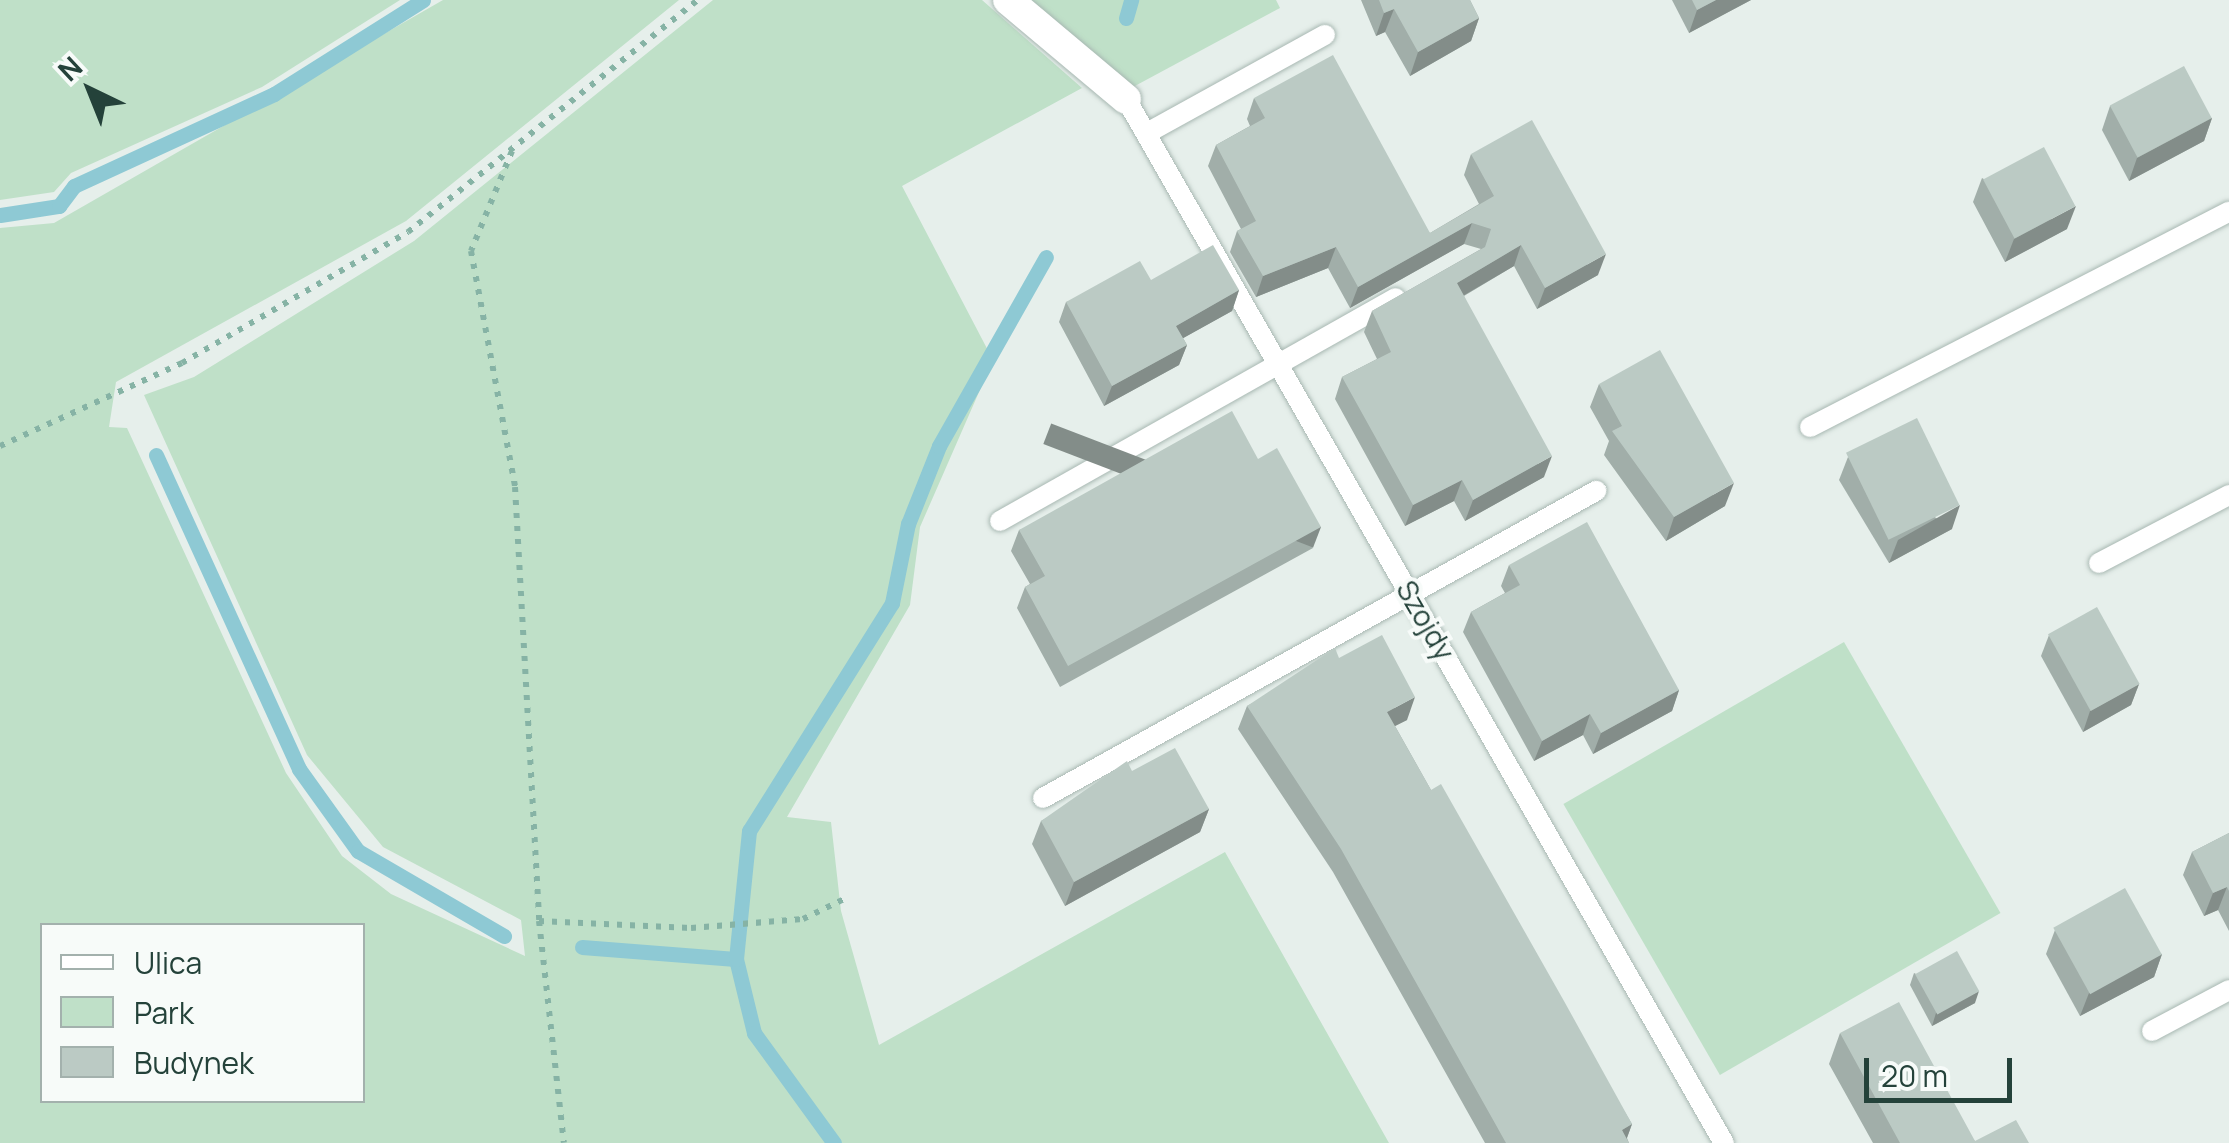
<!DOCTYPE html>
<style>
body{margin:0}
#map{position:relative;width:2229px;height:1143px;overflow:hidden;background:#e6efeb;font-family:Manrope,sans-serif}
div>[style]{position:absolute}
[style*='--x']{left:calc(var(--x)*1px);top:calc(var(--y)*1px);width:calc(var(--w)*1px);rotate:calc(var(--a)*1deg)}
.green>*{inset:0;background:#bfe0c8;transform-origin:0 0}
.stream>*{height:15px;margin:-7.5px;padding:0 7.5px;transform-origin:7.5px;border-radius:7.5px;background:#8ec9d4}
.path>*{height:6px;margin-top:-3px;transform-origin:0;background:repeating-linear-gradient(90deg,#86b3a5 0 5px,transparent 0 13px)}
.roads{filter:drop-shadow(0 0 2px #a8b8b2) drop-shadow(0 0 2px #a8b8b2)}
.service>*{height:20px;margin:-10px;padding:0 10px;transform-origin:10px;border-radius:10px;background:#fff}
.minor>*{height:30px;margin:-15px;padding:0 15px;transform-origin:15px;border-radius:15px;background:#fff}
.wall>*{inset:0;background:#a1aea9}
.shaded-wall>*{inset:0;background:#838d89;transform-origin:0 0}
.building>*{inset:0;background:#bbcac4;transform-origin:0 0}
span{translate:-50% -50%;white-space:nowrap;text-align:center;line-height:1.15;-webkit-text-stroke:8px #f7fbf9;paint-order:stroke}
.street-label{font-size:28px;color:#24423a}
.legend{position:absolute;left:40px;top:923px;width:325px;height:180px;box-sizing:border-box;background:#f7fbf9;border:2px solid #a3b1ad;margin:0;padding:12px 18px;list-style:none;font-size:30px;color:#24423a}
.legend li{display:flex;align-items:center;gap:20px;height:50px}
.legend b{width:50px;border:2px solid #a3b1ad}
.north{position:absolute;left:40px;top:40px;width:100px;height:100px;-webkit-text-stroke:8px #f7fbf9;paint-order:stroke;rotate:317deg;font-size:28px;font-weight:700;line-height:40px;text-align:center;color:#24423a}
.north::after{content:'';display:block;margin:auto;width:35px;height:45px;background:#24423a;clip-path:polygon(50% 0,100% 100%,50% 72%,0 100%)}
.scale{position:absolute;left:1864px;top:1058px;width:148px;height:45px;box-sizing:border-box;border:5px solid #24423a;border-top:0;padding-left:12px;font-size:30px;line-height:35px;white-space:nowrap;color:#24423a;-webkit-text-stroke:8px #f7fbf9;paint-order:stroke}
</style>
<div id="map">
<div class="green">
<i style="clip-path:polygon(0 0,400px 0,262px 87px,71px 173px,54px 192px,0 200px)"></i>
<i style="clip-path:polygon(evenodd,443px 0,679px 0,406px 221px,116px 382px,109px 427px,127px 428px,286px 773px,342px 856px,391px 894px,525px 956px,521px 920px,383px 847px,307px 755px,144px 395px,194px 377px,414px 241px,713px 0,982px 0,1082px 88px,902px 186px,993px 360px,920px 527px,910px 605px,787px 817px,831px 822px,841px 911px,879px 1045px,1225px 852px,1389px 1143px,0 1143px,0 228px,54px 223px,443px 0,42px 926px,362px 926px,362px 1100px,42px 1100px,42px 926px)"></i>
<i style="clip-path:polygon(1024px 0,1276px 0,1280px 8px,1133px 87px)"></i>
<i style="left:1844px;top:642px;width:313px;height:324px;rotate:60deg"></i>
</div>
<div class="stream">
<i style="--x:1126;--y:18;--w:19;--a:-74"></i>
<i style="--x:0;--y:215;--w:60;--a:-8.7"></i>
<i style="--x:59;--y:206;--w:25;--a:-53"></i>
<i style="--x:74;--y:186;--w:220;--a:-24.7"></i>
<i style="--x:274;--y:94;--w:176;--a:-32.2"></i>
<i style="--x:156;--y:455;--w:345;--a:65.5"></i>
<i style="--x:299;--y:769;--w:101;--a:54.3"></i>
<i style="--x:358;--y:851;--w:169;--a:30.2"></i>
<i style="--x:582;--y:947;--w:154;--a:4.5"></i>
<i style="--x:736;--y:959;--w:76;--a:76.3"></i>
<i style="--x:754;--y:1033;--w:136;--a:54"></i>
<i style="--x:736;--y:959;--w:129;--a:-84.2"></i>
<i style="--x:749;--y:831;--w:269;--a:-57.9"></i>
<i style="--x:892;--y:603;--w:81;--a:-78.6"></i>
<i style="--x:908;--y:524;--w:84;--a:-68.3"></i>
<i style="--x:939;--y:446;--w:217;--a:-60.5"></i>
</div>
<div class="path">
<i style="--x:512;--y:151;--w:108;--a:112.3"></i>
<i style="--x:471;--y:251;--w:240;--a:79.4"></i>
<i style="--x:515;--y:487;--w:435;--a:86.8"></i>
<i style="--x:539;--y:921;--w:223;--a:83.6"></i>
<i style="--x:0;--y:446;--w:200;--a:-24.5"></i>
<i style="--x:182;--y:363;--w:261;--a:-30.1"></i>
<i style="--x:408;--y:232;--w:371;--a:-38.7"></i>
<i style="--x:539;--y:921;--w:152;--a:2.6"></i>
<i style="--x:691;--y:928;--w:112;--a:-4.6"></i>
<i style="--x:803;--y:919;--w:46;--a:-26"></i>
</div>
<div class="roads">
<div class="service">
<i style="--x:1126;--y:99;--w:1203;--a:60.2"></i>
<i style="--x:1149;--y:132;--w:201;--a:-28.9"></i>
<i style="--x:1810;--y:427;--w:471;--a:-27.2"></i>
<i style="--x:1000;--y:521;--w:454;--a:-29.4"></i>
<i style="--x:2099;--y:563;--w:147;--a:-27.6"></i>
<i style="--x:1043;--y:798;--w:633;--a:-29.04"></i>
<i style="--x:2152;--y:1031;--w:87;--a:-28"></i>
</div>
<div class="minor">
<i style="--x:1008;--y:0;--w:154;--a:40"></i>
</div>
</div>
<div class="wall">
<i style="clip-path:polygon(1361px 0,1470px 0,1479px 18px,1471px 41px,1410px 76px,1385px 32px,1376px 36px)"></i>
<i style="clip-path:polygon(1672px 0,1751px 0,1689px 33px)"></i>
<i style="clip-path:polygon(1254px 98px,1430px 233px,1479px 204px,1464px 175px,1471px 154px,1598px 275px,1537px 309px,1514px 266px,1464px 296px,1544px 477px,1465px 521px,1454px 501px,1405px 526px,1335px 399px,1342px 377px,1377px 359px,1364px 332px,1372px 311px,1481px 249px,1464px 244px,1350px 308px,1328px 268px,1256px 297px,1230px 252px,1237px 231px,1241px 229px,1208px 166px,1216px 145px,1250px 126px,1247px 119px)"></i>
<i style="clip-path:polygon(2110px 106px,2212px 118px,2204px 141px,2129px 181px,2102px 130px)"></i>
<i style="clip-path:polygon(1982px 178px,2067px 229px,2005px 262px,1973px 202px)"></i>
<i style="clip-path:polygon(1151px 280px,1239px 290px,1232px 311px,1183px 338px,1187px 345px,1179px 365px,1104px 406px,1059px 322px,1066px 302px)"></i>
<i style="clip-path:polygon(1599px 384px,1725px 506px,1666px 541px,1604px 455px,1609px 441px,1590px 407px)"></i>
<i style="clip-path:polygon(1848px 457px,1952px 529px,1889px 563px,1839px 480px)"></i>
<i style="clip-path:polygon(1258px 459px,1313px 548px,1060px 687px,1017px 608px,1025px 587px,1030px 584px,1011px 551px,1019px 530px)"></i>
<i style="clip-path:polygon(1509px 565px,1679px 690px,1672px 711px,1593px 754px,1583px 735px,1534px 761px,1463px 632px,1471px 612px,1505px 593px,1501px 586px)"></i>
<i style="clip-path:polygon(2049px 635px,2139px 684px,2131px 705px,2083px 732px,2041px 656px)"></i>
<i style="clip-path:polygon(1339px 658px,1407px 720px,1395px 726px,1431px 790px,1632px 1124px,1627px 1138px,1629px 1143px,1485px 1143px,1333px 872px,1238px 729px,1247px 706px)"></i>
<i style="clip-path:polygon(1132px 771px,1209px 809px,1200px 832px,1065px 906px,1032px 844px,1041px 821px)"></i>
<i style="clip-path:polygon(2229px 833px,2229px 931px,2218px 910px,2204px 916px,2183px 875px,2192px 852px)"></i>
<i style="clip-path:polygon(2055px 930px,2162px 954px,2154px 977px,2080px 1016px,2046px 954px)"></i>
<i style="clip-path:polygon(1914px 973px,1975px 1003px,1932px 1026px,1910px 985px)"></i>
<i style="clip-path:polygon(1840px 1033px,1975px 1141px,2029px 1143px,1873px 1143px,1829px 1064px)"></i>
</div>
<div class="shaded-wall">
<i style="clip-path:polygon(1716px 0,1751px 0,1689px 33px,1697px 10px)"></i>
<i style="clip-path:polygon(1394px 9px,1385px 32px,1376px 36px,1384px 13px)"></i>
<i style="clip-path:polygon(1479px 18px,1471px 41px,1410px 76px,1418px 52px)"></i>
<i style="clip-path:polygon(2212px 118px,2204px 141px,2129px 181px,2137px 158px)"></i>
<i style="clip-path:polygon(2076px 206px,2067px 229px,2005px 262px,2014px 239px)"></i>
<i style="clip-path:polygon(1472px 223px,1464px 244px,1350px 308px,1358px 287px)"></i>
<i style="clip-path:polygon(1521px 245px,1514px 266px,1449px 304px,1457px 283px)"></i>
<i style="clip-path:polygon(1336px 247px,1328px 268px,1256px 297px,1263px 276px)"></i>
<i style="clip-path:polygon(1606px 254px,1598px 275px,1537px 309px,1545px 288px)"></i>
<i style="clip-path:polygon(1239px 290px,1232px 311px,1169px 346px,1176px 326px)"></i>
<i style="clip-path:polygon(1187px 345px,1179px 365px,1104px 406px,1112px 386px)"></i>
<i style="clip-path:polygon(1552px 456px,1544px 477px,1465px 521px,1473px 500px)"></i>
<i style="clip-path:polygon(1462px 480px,1454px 501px,1405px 526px,1413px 505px)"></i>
<i style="clip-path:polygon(1734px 483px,1725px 506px,1666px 541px,1674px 517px)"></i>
<i style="clip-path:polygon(1960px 505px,1952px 529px,1889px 563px,1898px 540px)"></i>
<i style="left:1321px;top:527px;width:22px;height:289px;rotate:111deg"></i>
<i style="clip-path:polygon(2139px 684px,2131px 705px,2083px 732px,2090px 711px)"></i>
<i style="clip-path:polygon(1679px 690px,1672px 711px,1593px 754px,1601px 733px)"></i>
<i style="clip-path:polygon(1415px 697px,1407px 720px,1379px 734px,1387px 712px)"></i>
<i style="clip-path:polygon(1590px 714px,1583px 735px,1534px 761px,1542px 741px)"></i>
<i style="clip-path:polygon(1209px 809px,1200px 832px,1065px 906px,1074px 882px)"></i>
<i style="clip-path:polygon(2227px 887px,2218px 910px,2204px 916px,2213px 893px)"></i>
<i style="clip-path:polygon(2162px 954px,2154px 977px,2080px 1016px,2089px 993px)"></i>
<i style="clip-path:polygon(1979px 991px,1975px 1003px,1932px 1026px,1936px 1013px)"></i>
<i style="clip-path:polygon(1632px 1124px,1625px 1143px,1622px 1130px)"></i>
</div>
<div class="building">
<i style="clip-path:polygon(1379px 0,1470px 0,1479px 18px,1418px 52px,1394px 9px,1384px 13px)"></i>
<i style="clip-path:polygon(1692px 0,1716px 0,1697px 10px)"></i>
<i style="clip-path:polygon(1333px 55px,1430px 233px,1494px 196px,1471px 154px,1532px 120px,1606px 254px,1545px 288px,1521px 245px,1457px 283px,1552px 456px,1473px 500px,1462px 480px,1413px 505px,1342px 377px,1391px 352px,1372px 311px,1485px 247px,1491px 229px,1472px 223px,1358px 287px,1336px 247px,1263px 276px,1237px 231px,1256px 221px,1216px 145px,1265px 118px,1254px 98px)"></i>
<i style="left:2184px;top:66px;width:59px;height:84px;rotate:62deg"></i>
<i style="left:2044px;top:147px;width:67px;height:69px;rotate:62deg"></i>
<i style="clip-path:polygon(1213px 245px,1239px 290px,1176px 326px,1187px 345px,1112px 386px,1066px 302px,1140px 261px,1151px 280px)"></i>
<i style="clip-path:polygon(1660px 350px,1734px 483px,1674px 517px,1612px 431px,1622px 426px,1599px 384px)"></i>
<i style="clip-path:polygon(1232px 411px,1258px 459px,1277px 448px,1321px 527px,1068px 666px,1025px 587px,1045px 576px,1019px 530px)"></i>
<i style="left:1917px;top:418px;width:97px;height:79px;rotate:64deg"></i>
<i style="clip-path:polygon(1587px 522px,1679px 690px,1601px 733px,1590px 714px,1542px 741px,1471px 612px,1520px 585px,1509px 565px)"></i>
<i style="left:2097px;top:607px;width:88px;height:56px;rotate:61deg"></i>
<i style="clip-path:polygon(1382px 635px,1415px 697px,1387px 712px,1431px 790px,1441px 784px,1564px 1001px,1632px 1124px,1622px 1130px,1629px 1143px,1506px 1143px,1341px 849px,1247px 706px,1335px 648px,1339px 658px)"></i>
<i style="clip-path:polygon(1175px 748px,1209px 809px,1074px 882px,1041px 821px,1127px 761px,1132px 771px)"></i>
<i style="clip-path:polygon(2229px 833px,2229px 891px,2227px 887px,2213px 893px,2192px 852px)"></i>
<i style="left:2125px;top:888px;width:76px;height:82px;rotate:61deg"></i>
<i style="left:1957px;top:951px;width:46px;height:48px;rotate:61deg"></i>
<i style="clip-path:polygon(1899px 1002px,1975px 1141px,2016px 1120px,2029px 1143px,1900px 1143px,1840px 1033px)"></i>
</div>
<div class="street-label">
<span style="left:1426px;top:620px;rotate:60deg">Szojdy</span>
</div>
<ul class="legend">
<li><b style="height:12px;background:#fff"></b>Ulica</li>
<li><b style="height:28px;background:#bfe0c8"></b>Park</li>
<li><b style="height:28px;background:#bbcac4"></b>Budynek</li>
</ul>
<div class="north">N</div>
<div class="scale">20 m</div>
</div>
